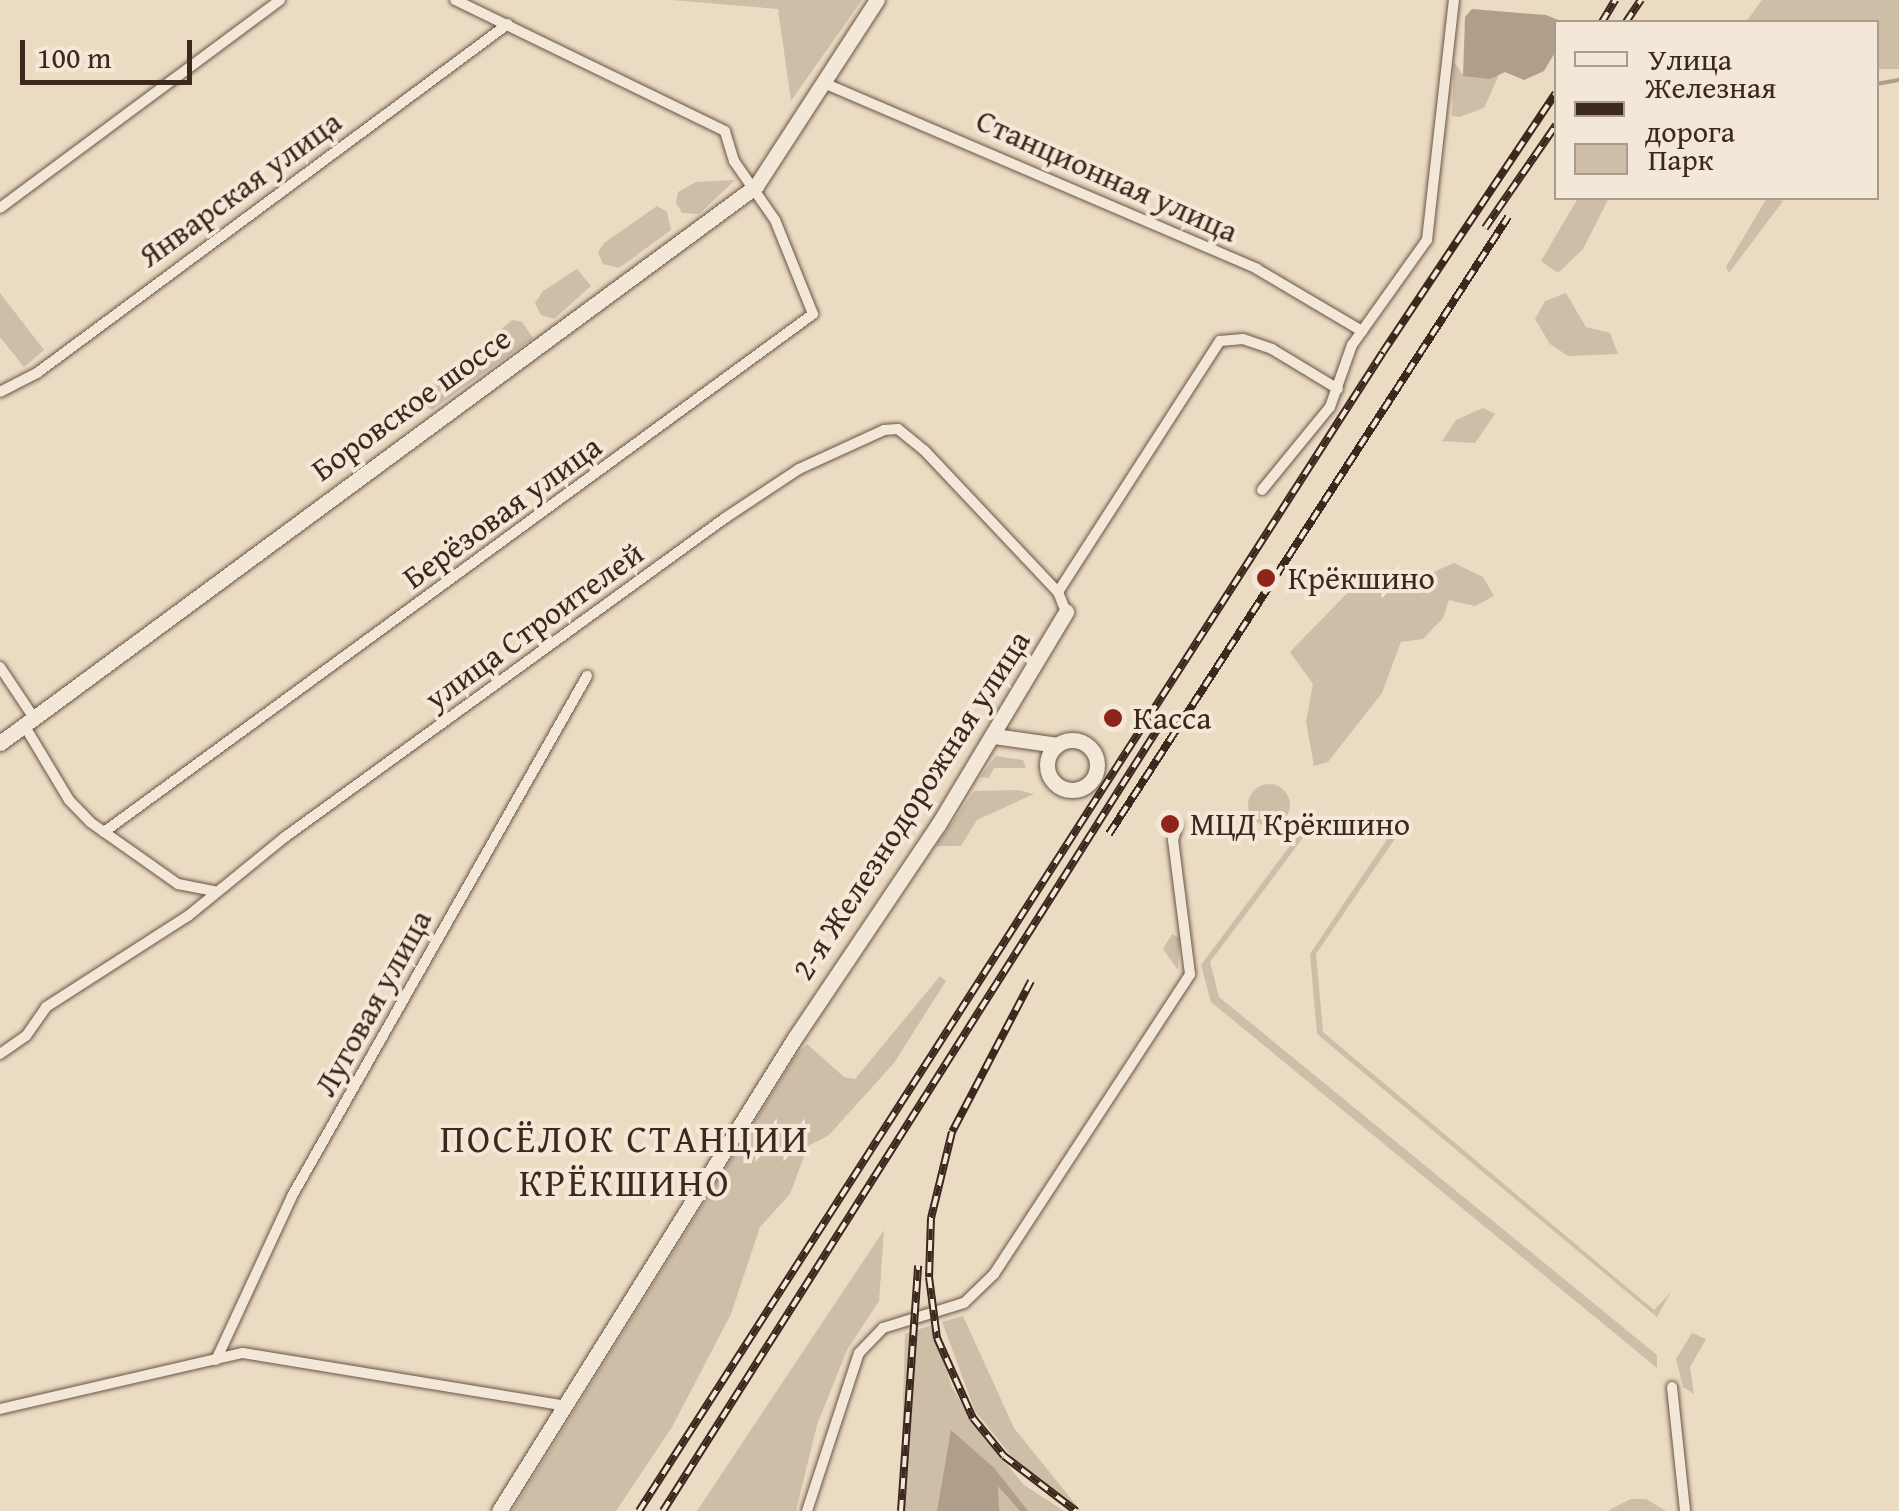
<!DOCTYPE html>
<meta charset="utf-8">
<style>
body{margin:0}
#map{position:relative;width:1899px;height:1511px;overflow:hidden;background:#ecdbc3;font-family:"Gentium Book Plus",serif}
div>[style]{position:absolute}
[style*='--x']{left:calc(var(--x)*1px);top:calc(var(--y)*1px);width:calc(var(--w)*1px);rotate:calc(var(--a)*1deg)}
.green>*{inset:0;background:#cebda7}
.round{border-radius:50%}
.water>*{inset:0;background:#b09e8a}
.stream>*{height:4px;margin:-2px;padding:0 2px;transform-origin:2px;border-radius:2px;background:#b09e8a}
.roads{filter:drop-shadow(0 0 2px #685546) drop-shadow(0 0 2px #685546)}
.street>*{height:10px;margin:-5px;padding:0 5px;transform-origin:5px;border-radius:5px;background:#f3e8d8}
.secondary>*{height:15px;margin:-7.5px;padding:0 7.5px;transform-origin:7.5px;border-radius:7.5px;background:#f3e8d8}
.secondary>.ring{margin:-7.5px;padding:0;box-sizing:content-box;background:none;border:15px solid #f3e8d8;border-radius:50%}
.rail>*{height:8px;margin-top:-4px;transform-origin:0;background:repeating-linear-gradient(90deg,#f3e8d8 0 11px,#3c281c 0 22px);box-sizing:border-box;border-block:2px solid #3c281c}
.dots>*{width:28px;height:28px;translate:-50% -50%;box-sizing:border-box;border:5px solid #f3e8d8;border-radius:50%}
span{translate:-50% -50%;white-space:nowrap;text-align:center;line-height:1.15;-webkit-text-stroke:8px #f3e8d8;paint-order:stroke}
.street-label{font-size:32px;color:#3c281c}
.poi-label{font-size:32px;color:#3c281c}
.left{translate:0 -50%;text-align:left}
.quarter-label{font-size:38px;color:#3c281c;letter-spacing:2.5px}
.legend{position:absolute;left:1554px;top:20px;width:325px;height:180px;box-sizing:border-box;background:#f3e8d8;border:2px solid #aa9b8d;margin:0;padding:12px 18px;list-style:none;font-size:30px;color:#3c281c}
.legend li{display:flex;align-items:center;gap:20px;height:50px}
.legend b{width:50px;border:2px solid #aa9b8d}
.scale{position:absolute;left:20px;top:40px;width:172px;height:45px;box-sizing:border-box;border:5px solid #3c281c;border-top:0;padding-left:12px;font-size:30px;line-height:35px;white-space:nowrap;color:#3c281c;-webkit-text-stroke:8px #f3e8d8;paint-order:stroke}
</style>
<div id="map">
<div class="green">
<i style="clip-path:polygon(672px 0,862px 0,791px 101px,778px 9px)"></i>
<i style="clip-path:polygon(1762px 0,1899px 0,1899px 69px,1877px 69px,1876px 22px,1746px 22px)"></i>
<i style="clip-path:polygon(1454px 62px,1464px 76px,1499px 75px,1484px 108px,1459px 117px,1452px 116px)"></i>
<i style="clip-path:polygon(735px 180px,699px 214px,682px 213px,676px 203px,678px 192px,696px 182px)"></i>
<i style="clip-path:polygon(1578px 198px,1609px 198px,1583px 249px,1558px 273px,1541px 261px)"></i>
<i style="clip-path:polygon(1767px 198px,1783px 201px,1729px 273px,1726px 267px)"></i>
<i style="clip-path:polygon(657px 206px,667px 212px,671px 230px,619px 268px,603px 264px,598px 252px,604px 243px)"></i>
<i style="clip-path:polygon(577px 269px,591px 286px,554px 319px,541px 315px,535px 303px,543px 291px)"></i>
<i style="clip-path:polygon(0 293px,44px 350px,24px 367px,0 337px)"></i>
<i style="clip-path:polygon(1566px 293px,1586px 327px,1610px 333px,1618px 354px,1568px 356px,1550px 344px,1535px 319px,1545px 301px)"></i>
<i style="clip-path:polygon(512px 320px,522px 322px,533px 338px,432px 410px,423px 404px,431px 387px)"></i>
<i style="clip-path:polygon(1483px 408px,1495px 414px,1475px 443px,1442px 441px,1456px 420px)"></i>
<i style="clip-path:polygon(1454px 563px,1483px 577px,1494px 596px,1475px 606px,1449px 600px,1443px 618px,1423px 639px,1401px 642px,1382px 693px,1328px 762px,1314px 766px,1306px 722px,1313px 684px,1290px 652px,1359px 581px,1431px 573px)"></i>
<i style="clip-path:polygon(996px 756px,1023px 760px,1026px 768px,994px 768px,989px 778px,980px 777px)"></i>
<i class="round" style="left:1248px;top:784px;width:42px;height:42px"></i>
<i style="clip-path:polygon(1018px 790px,1034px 794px,977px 820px,961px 846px,936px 846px,974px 791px)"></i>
<i style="clip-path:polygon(1398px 823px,1403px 827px,1316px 954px,1323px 1032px,1654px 1310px,1671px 1292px,1657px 1317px,1317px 1034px,1310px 954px)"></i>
<i style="clip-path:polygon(1306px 824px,1311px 827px,1210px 962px,1219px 997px,1657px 1355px,1657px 1368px,1211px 1002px,1201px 965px)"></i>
<i style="clip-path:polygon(1172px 934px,1180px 938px,1178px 970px,1163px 949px)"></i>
<i style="clip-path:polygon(940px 976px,946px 981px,894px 1063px,829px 1135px,808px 1146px,790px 1194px,760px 1227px,731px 1314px,672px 1427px,616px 1511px,512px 1511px,796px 1055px,807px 1044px,844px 1077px,855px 1079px)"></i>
<i style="clip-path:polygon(884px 1230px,879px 1301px,847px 1350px,817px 1425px,796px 1511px,697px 1511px)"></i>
<i style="clip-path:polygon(963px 1316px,1014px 1428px,1081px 1511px,1013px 1458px,975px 1411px,942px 1322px)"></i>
<i style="clip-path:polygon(932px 1325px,952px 1387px,974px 1425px,1024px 1485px,1064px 1511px,900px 1511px,905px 1334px)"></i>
<i style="clip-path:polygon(1692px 1333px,1706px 1339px,1690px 1367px,1694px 1394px,1683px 1387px,1676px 1359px)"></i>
<i style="clip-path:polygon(1631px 1499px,1646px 1499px,1666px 1511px,1607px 1511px)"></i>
</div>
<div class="water">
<i style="clip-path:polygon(1472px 9px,1546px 15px,1563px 22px,1556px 22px,1556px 51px,1544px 71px,1524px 80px,1505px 72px,1490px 79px,1463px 76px,1465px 17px)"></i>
<i style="clip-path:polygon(951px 1430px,994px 1468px,1028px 1511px,1020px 1511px,998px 1486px,999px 1511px,937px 1511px)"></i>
</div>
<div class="stream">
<i style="--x:1876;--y:84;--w:23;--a:-10"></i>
</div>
<div class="roads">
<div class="street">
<i style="--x:824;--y:83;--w:471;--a:23.2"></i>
<i style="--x:1257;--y:269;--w:122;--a:30.6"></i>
<i style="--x:0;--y:208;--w:349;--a:-36.6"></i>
<i style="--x:0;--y:392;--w:42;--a:-27.2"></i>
<i style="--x:37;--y:373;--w:586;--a:-36.54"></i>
<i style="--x:1262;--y:490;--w:107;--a:-50.7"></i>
<i style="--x:1330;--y:407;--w:66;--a:-70.5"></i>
<i style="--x:1352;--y:345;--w:129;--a:-54.5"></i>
<i style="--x:1427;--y:240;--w:242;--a:-83.6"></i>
<i style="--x:1058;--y:592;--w:299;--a:-57.2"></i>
<i style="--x:1220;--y:341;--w:23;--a:-5"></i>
<i style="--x:1243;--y:339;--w:31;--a:19"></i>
<i style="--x:1272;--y:349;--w:77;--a:31.2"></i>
<i style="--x:0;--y:667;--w:61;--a:56.3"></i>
<i style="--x:24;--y:725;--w:87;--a:59"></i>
<i style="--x:69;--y:800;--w:30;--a:46"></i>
<i style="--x:90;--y:822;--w:108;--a:35.2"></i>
<i style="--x:178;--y:884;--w:37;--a:11"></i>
<i style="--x:104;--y:832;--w:878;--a:-36.15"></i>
<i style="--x:813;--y:314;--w:101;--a:-112"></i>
<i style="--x:775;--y:220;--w:72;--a:-124.8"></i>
<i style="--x:734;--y:161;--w:31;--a:-107"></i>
<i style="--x:725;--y:131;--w:300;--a:-154.1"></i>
<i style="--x:0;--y:1054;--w:32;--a:-35"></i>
<i style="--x:26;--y:1036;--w:35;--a:-55"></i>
<i style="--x:46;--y:1007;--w:169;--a:-32.7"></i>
<i style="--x:188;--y:916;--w:125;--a:-39.2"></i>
<i style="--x:285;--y:837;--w:543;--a:-35.94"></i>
<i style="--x:725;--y:518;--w:89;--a:-33.5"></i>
<i style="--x:799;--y:469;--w:94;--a:-24.6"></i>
<i style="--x:884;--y:430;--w:14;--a:-4"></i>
<i style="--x:898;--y:429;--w:33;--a:39"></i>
<i style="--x:924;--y:450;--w:195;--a:46.7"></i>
<i style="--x:1058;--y:592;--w:22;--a:68"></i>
<i style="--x:216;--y:1360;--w:181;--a:-65.1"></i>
<i style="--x:292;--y:1196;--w:598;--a:-60.43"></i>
<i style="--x:1672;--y:1387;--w:125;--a:84"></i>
<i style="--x:0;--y:1409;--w:249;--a:-13"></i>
<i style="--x:243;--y:1353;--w:328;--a:9.3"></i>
<i style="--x:807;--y:1511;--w:166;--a:-71.8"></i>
<i style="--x:859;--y:1353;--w:35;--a:-46"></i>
<i style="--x:883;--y:1328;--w:85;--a:-17.2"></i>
<i style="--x:964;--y:1303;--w:42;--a:-44"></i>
<i style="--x:994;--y:1274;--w:358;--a:-56.8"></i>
<i style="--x:1190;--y:974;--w:135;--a:-97.2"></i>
<i style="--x:1173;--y:840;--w:15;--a:-74"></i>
</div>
<div class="secondary">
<i style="--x:994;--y:736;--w:64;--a:8.1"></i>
<i class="ring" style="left:1047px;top:740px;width:35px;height:35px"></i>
<i style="--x:0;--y:743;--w:939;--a:-36.38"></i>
<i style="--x:756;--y:186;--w:222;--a:-57"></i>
<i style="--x:499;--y:1511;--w:557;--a:-57.99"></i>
<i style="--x:794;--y:1039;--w:258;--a:-56.1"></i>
<i style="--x:938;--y:825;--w:249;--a:-59"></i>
</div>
</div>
<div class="rail">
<i style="--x:1602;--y:22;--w:26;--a:-59"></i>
<i style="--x:1626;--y:22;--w:27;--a:-56"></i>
<i style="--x:1485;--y:228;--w:125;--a:-55.4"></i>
<i style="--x:1109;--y:834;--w:735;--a:-57.11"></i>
<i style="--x:1031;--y:981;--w:170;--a:117.6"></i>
<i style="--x:952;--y:1132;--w:89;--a:103.7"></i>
<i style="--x:931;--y:1218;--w:59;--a:91.9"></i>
<i style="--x:929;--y:1277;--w:62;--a:82.5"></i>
<i style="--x:937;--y:1338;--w:88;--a:65.8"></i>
<i style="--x:973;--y:1418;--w:49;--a:50.8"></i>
<i style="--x:1004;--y:1456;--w:91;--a:37.4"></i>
<i style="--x:639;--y:1511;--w:1377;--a:-57.3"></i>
<i style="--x:1383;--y:352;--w:311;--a:-56.3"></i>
<i style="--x:663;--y:1511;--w:924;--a:-57.69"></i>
<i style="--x:901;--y:1511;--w:246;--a:-86"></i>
</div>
<div class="dots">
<i style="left:1266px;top:578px;background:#8f2418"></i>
<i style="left:1113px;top:718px;background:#8f2418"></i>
<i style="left:1170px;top:824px;background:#8f2418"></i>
</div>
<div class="street-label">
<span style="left:1107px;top:176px;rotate:24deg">Станционная улица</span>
<span style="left:240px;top:189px;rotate:-36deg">Январская улица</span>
<span style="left:411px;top:404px;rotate:-36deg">Боровское шоссе</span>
<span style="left:502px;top:512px;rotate:-36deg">Берёзовая улица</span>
<span style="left:534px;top:626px;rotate:-36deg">улица Строителей</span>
<span style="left:911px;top:805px;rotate:-57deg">2-я Железнодорожная улица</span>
<span style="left:373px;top:1003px;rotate:-61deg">Луговая улица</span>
</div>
<div class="poi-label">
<span class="left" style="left:1288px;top:578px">Крёкшино</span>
<span class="left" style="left:1133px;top:718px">Касса</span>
<span class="left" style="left:1190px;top:824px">МЦД Крёкшино</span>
</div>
<div class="quarter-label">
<span style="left:625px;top:1161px">ПОСЁЛОК СТАНЦИИ<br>КРЁКШИНО</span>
</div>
<ul class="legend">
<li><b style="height:12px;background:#f3e8d8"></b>Улица</li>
<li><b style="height:12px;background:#3c281c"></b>Железная дорога</li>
<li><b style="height:28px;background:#cebda7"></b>Парк</li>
</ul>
<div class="scale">100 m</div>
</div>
